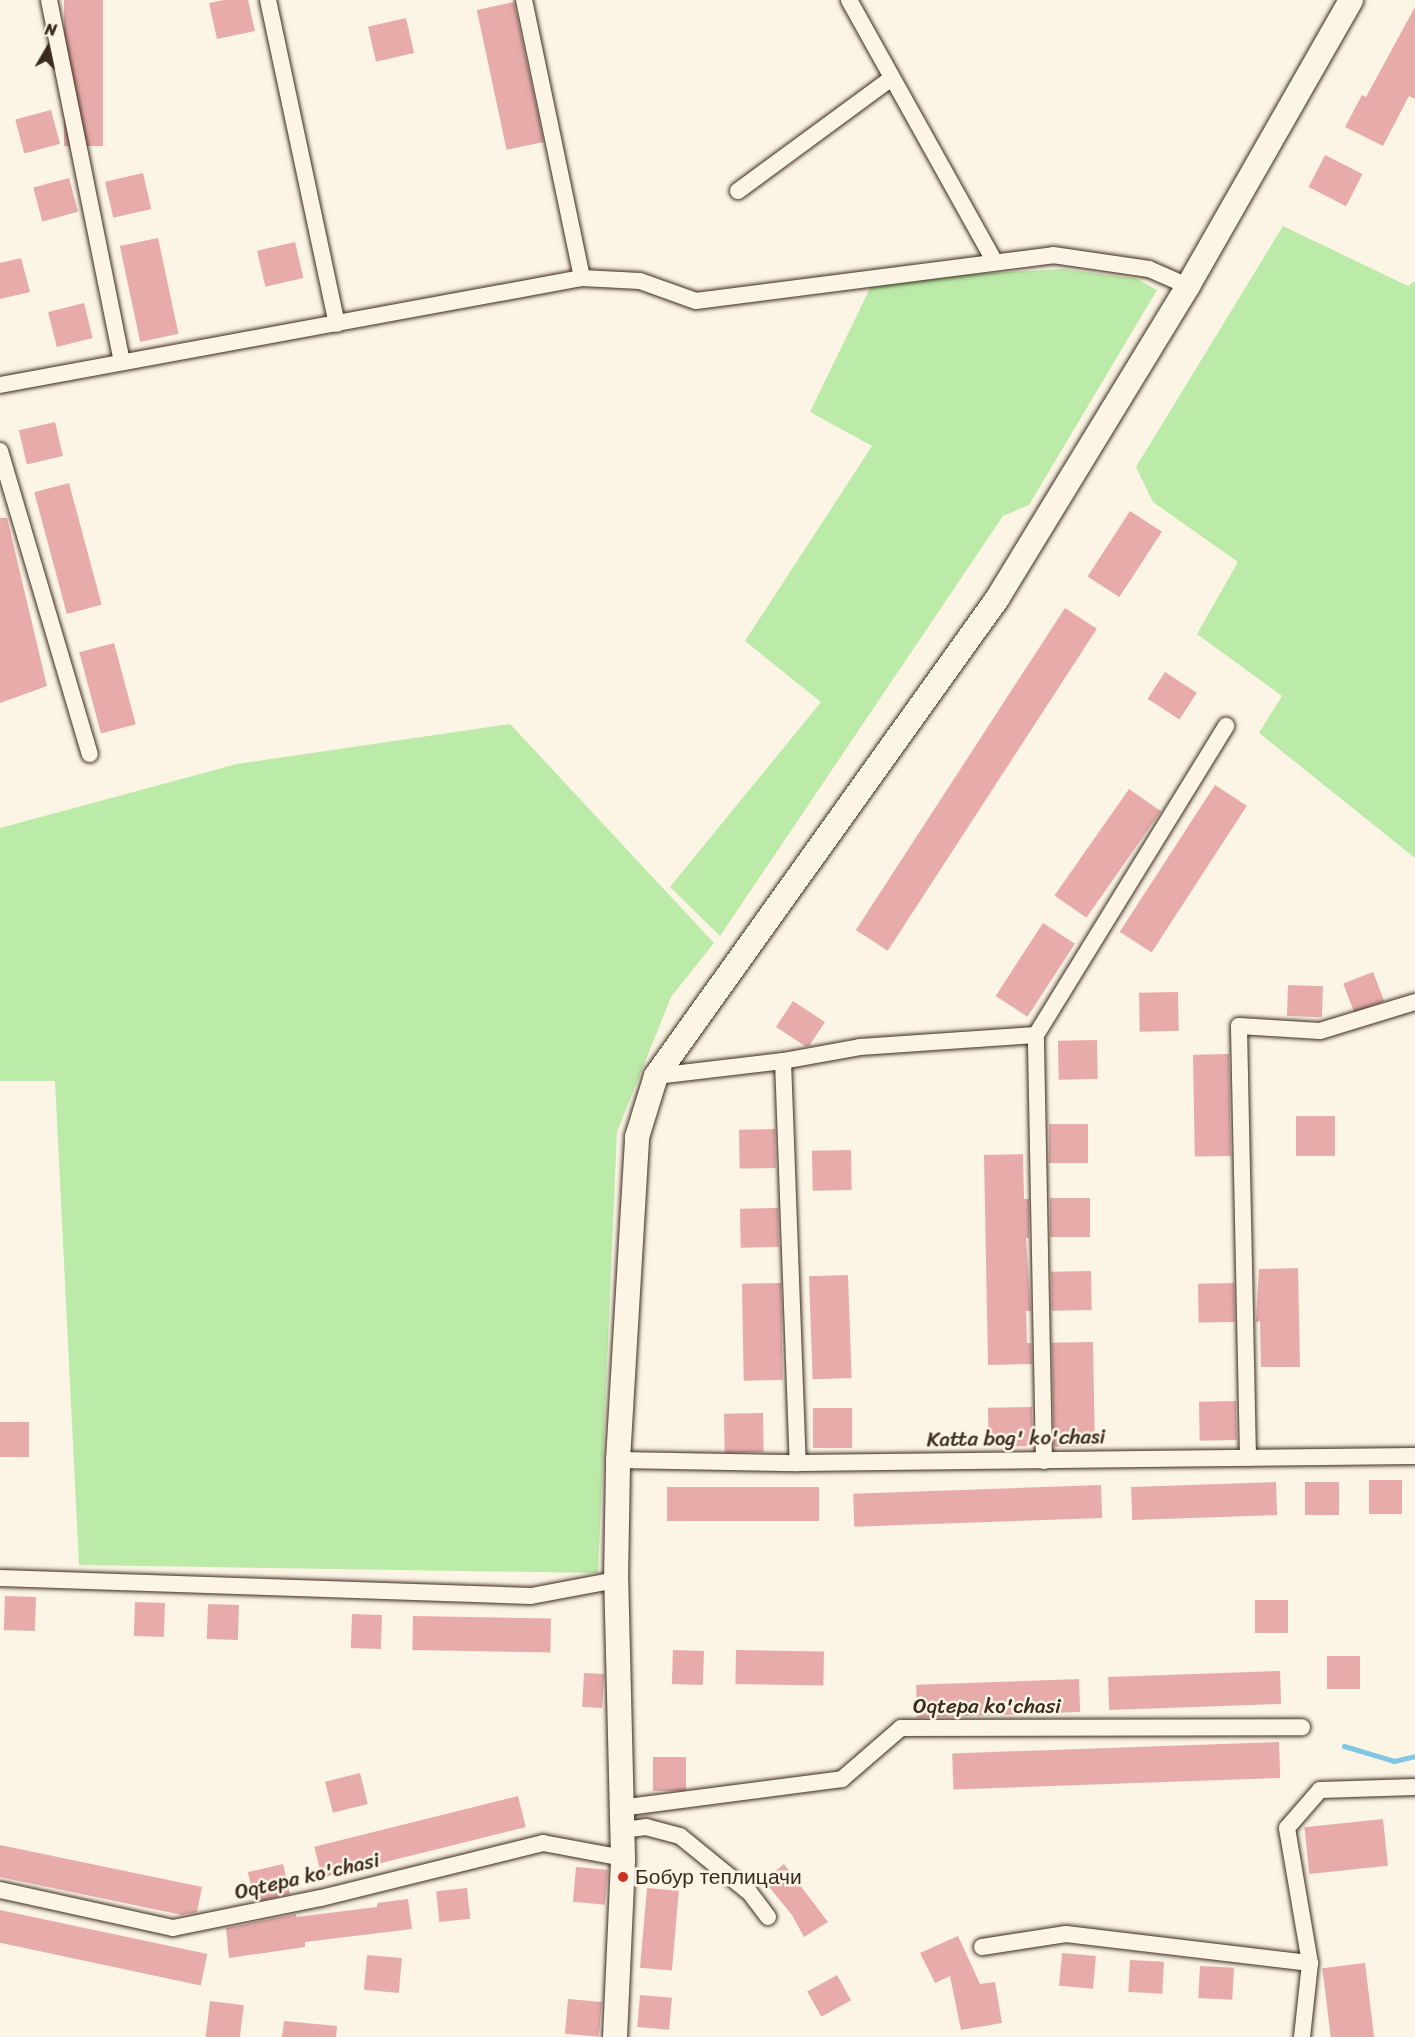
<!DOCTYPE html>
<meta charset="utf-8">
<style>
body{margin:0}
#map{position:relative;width:1415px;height:2037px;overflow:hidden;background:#fcf5e5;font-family:Sriracha,sans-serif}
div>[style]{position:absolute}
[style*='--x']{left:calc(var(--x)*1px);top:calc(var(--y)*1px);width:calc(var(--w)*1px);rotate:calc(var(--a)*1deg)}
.green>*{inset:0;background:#bbeaa9}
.stream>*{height:5px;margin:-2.5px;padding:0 2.5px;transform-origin:2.5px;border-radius:2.5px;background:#81c6e2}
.building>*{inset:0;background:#e7aca9;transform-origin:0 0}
.roads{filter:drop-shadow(0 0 2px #3b2a1e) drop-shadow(0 0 2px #3b2a1e)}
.minor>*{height:16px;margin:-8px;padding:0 8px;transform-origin:8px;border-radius:8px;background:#fcf5e5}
.secondary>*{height:24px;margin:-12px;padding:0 12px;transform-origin:12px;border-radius:12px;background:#fcf5e5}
.dots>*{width:16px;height:16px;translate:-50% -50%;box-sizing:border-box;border:3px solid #fcf5e5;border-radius:50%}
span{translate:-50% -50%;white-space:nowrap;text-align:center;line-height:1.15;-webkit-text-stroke:5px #fcf5e5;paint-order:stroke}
.street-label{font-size:21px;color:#3b2a1e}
.poi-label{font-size:21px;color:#3b2a1e}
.left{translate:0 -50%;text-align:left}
.north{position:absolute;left:18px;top:18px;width:60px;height:60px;-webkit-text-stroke:4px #fcf5e5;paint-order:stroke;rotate:9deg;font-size:16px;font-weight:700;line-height:24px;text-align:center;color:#3b2a1e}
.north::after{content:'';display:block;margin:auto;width:21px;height:27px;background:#3b2a1e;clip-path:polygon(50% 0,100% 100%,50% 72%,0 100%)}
</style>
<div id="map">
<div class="green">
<i style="clip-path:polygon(1283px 226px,1408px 286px,1415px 281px,1415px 858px,1259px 733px,1282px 696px,1197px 634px,1238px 562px,1153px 502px,1136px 467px)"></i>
<i style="clip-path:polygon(1063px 269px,1137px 279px,1157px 290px,1029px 505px,1003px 516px,720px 936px,670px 887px,821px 702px,745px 641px,872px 446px,810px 412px,874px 280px)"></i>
<i style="clip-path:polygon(510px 724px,714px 943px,671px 997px,617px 1132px,598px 1573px,79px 1565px,55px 1081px,0 1081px,0 828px,237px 764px)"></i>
</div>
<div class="stream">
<i style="--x:1344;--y:1746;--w:52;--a:16.7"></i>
<i style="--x:1394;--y:1761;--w:22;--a:-13"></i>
</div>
<div class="building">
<i style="left:64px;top:0;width:39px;height:146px"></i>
<i style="clip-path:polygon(224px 0,248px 0,255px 31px,217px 39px,209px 3px)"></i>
<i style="left:514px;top:2px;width:143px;height:38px;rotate:78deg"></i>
<i style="clip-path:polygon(1415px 7px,1415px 99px,1409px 96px,1383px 146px,1345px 127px,1362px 95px,1366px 97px)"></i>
<i style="left:406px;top:18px;width:36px;height:39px;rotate:77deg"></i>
<i style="left:51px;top:110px;width:35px;height:37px;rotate:75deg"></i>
<i style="left:1325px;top:155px;width:42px;height:36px;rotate:27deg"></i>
<i style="left:143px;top:173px;width:37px;height:39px;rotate:77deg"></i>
<i style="left:69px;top:178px;width:35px;height:37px;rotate:75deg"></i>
<i style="left:158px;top:238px;width:98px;height:39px;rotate:78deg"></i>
<i style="left:295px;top:242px;width:37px;height:39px;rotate:77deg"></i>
<i style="clip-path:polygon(21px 258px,30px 292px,0 299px,0 263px)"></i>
<i style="left:84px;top:303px;width:36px;height:37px;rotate:76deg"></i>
<i style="left:55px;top:422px;width:35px;height:37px;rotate:77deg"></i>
<i style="left:69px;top:483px;width:126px;height:36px;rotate:75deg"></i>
<i style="left:1130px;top:511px;width:38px;height:78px;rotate:33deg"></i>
<i style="clip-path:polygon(0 518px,7px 518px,47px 686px,0 703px)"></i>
<i style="left:1065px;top:608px;width:38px;height:384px;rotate:33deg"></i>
<i style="left:114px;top:643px;width:84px;height:36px;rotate:75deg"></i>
<i style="left:1165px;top:672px;width:38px;height:32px;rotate:33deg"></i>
<i style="left:1215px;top:785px;width:38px;height:175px;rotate:33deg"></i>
<i style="left:1129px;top:789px;width:39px;height:130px;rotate:35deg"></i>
<i style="left:1043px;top:923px;width:38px;height:87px;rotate:33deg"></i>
<i style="left:1373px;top:972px;width:31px;height:32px;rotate:69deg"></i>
<i style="left:1288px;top:985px;width:35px;height:31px;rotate:2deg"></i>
<i style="left:1178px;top:992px;width:39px;height:39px;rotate:89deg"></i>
<i style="clip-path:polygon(793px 1001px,825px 1022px,809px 1046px,805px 1046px,776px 1027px)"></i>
<i style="left:1097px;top:1040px;width:39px;height:39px;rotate:89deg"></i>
<i style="left:1229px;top:1054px;width:102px;height:36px;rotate:89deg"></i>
<i style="left:1296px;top:1116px;width:39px;height:40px"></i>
<i style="left:1088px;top:1124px;width:39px;height:39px;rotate:90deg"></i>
<i style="left:775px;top:1129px;width:39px;height:36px;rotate:89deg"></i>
<i style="left:851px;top:1150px;width:40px;height:39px;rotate:89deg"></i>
<i style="clip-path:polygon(1023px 1154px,1024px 1199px,1029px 1199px,1029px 1238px,1026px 1238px,1031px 1311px,1026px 1311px,1027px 1343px,1031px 1343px,1032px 1364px,988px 1365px,984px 1155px)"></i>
<i style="left:1050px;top:1198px;width:40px;height:39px"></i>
<i style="left:778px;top:1208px;width:39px;height:38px;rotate:89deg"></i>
<i style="clip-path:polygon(1298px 1268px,1300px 1367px,1261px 1367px,1260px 1321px,1256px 1322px,1259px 1269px)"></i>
<i style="left:1091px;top:1271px;width:39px;height:40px;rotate:89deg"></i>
<i style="left:848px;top:1275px;width:103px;height:39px;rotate:88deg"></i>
<i style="left:781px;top:1283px;width:97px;height:39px;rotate:89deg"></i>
<i style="left:1234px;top:1283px;width:39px;height:36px;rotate:89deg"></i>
<i style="left:1093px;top:1342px;width:104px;height:41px;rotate:89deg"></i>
<i style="left:1236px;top:1401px;width:39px;height:37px;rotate:89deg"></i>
<i style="left:1032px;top:1407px;width:39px;height:44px;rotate:89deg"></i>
<i style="left:813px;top:1408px;width:39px;height:40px"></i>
<i style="left:763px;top:1413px;width:39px;height:39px;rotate:89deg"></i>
<i style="left:0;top:1422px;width:29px;height:35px"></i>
<i style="left:1402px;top:1480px;width:34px;height:33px;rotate:90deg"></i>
<i style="left:1276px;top:1482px;width:33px;height:145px;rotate:88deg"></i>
<i style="left:1305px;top:1482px;width:34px;height:33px"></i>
<i style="left:1101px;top:1485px;width:33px;height:248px;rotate:88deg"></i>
<i style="left:819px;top:1487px;width:34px;height:152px;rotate:90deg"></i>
<i style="left:5px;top:1596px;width:31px;height:34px;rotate:2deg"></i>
<i style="left:1255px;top:1600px;width:33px;height:33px"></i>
<i style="left:135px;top:1602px;width:30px;height:34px;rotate:2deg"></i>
<i style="left:208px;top:1604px;width:31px;height:35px;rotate:2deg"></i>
<i style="left:352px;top:1614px;width:30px;height:34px;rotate:2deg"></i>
<i style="left:413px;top:1616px;width:138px;height:34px;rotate:1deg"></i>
<i style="left:673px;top:1650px;width:31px;height:34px;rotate:2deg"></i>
<i style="left:736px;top:1650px;width:88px;height:34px;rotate:1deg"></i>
<i style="left:1327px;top:1656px;width:33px;height:33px"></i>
<i style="left:1280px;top:1671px;width:33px;height:172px;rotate:88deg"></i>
<i style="left:584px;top:1673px;width:20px;height:34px;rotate:3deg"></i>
<i style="left:1079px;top:1679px;width:33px;height:163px;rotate:88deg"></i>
<i style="left:1279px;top:1742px;width:36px;height:327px;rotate:88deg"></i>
<i style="left:653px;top:1757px;width:33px;height:34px"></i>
<i style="left:360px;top:1773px;width:32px;height:36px;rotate:76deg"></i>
<i style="left:518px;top:1796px;width:32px;height:210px;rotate:76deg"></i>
<i style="left:1383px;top:1819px;width:47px;height:79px;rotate:84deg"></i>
<i style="clip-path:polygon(0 1845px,202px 1887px,197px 1912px,182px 1915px,0 1877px)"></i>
<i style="left:283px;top:1864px;width:31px;height:36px;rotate:77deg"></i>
<i style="clip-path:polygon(784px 1864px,828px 1922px,804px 1937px,792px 1915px,764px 1881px)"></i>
<i style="left:576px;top:1867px;width:32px;height:35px;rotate:5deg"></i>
<i style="left:467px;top:1888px;width:31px;height:31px;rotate:84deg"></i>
<i style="left:647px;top:1888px;width:32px;height:80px;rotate:5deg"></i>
<i style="clip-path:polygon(408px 1899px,412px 1929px,305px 1942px,305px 1947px,229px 1958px,226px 1928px,296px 1914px,296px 1917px,377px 1907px,377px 1903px)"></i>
<i style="left:0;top:1910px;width:212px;height:32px;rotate:12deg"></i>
<i style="clip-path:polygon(958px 1936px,980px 1984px,995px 1982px,1002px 2023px,961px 2030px,950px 1976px,935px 1983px,920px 1953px)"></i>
<i style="left:1062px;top:1953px;width:34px;height:33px;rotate:5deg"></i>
<i style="left:367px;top:1955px;width:35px;height:35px;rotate:5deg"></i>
<i style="left:1130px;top:1960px;width:34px;height:32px;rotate:3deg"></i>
<i style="left:1365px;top:1963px;width:75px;height:43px;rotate:83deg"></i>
<i style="left:1200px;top:1966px;width:34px;height:32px;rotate:3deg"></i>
<i style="left:837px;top:1975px;width:29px;height:34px;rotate:61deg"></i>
<i style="left:640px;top:1995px;width:32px;height:32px;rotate:5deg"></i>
<i style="left:568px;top:1999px;width:34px;height:35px;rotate:5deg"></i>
<i style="left:210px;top:2001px;width:34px;height:36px;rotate:7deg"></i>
<i style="clip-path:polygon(284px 2021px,337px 2026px,336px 2037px,282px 2037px)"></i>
</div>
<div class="roads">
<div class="minor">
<i style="--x:49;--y:0;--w:369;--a:78.6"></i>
<i style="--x:268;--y:0;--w:331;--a:78"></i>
<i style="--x:524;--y:0;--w:284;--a:78.2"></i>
<i style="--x:849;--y:0;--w:299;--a:60.9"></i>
<i style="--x:738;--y:191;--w:191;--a:-36.3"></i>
<i style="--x:0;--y:385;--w:592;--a:-10.42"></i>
<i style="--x:582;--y:278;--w:58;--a:3"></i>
<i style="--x:640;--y:281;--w:59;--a:19.7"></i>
<i style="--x:696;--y:301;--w:360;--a:-7.3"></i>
<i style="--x:1053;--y:255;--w:97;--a:8.3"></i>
<i style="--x:1149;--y:269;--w:43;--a:23.6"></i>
<i style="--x:0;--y:451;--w:316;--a:73.5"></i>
<i style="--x:783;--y:1061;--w:402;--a:87.9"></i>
<i style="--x:656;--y:1076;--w:128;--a:-6.7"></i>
<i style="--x:783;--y:1061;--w:78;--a:-10.3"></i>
<i style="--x:860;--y:1047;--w:176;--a:-3.9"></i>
<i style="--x:1248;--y:1458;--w:432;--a:-91.2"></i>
<i style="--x:1239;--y:1026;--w:81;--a:3.5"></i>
<i style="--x:1320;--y:1031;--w:99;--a:-17"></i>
<i style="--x:618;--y:1460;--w:180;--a:1"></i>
<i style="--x:798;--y:1463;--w:617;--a:-0.65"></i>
<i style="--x:1044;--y:1461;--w:426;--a:-91.1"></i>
<i style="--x:1036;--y:1035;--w:363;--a:-58.4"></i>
<i style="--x:0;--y:1578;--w:531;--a:1.94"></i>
<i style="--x:531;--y:1596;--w:86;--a:-10.7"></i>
<i style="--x:620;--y:1808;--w:224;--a:-7.4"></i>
<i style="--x:842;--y:1779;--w:78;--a:-40.8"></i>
<i style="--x:901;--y:1728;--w:401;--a:-0.1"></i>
<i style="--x:622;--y:1830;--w:24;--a:-7"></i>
<i style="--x:646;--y:1827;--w:35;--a:15"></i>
<i style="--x:680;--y:1836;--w:90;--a:39.2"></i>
<i style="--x:750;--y:1893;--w:30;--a:53"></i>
<i style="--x:0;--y:1890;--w:177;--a:12.4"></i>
<i style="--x:173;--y:1928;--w:151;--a:-11.5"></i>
<i style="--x:321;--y:1898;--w:229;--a:-13.9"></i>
<i style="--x:543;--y:1843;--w:81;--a:10.6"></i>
<i style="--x:982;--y:1947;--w:85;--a:-8.8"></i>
<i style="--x:1066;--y:1934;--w:246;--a:6.8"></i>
<i style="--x:1302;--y:2037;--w:74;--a:-83.8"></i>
<i style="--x:1310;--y:1963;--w:137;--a:-99.7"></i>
<i style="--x:1287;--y:1828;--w:50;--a:-49"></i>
<i style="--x:1320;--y:1790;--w:95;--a:-1.8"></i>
</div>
<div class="secondary">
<i style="--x:615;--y:2037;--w:179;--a:-87.4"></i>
<i style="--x:623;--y:1858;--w:278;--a:-91.4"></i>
<i style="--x:616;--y:1580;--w:120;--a:-89"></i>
<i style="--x:618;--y:1460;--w:324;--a:-86.6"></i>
<i style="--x:637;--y:1137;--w:64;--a:-72.7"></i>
<i style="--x:656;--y:1076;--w:586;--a:-54.44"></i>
<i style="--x:997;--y:599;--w:367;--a:-58.6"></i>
<i style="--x:1188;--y:286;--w:329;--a:-60.3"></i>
</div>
</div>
<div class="dots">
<i style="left:623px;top:1877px;background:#c8321e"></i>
</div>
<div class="street-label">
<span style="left:1016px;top:1438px;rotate:-1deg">Katta bog' ko'chasi</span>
<span style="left:987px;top:1706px">Oqtepa ko'chasi</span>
<span style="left:307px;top:1876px;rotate:-13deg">Oqtepa ko'chasi</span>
</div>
<div class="poi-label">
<span class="left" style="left:635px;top:1877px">Бобур теплицачи</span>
</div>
<div class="north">N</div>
</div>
